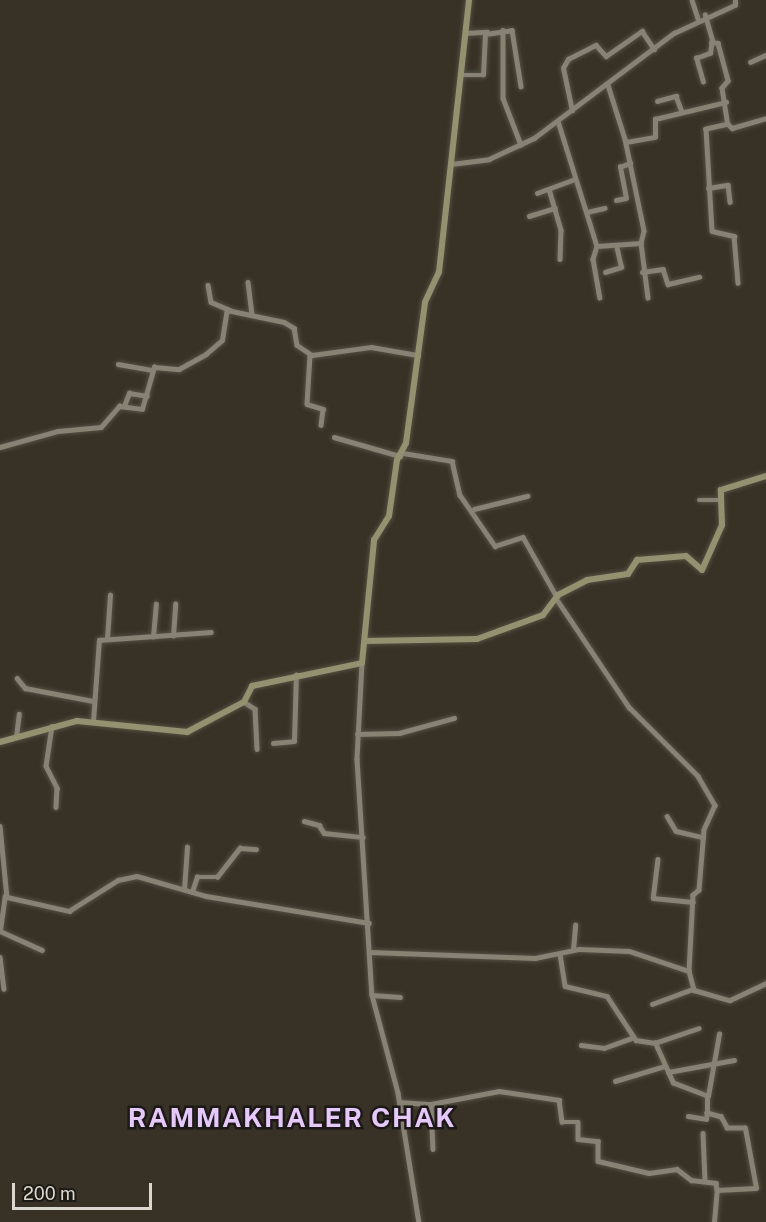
<!DOCTYPE html>
<style>
body{margin:0}
#map{position:relative;width:766px;height:1222px;overflow:hidden;background:#373225;font-family:"Public Sans",sans-serif}
div>[style]{position:absolute}
[style*='--x']{left:calc(var(--x)*1px);top:calc(var(--y)*1px);width:calc(var(--w)*1px);rotate:calc(var(--a)*1deg)}
.roads{filter:drop-shadow(0 0 2px #544e44) drop-shadow(0 0 2px #544e44)}
.street>*{height:4.5px;margin:-2.25px;padding:0 2.25px;transform-origin:2.25px;border-radius:2.25px;background:#888274}
.secondary>*{height:6px;margin:-3px;padding:0 3px;transform-origin:3px;border-radius:3px;background:#94926e}
span{translate:-50% -50%;white-space:nowrap;text-align:center;line-height:1.15;-webkit-text-stroke:5px #1c1a14;paint-order:stroke}
.district-label{font-size:27px;color:#e6c8fe;font-weight:700;letter-spacing:1.5px}
.scale{position:absolute;left:12px;top:1183px;width:140px;height:27px;box-sizing:border-box;border:3px solid #dbd7cf;border-top:0;padding-left:8px;font-size:18px;line-height:21px;white-space:nowrap;color:#dbd7cf;-webkit-text-stroke:4px #1c1a14;paint-order:stroke}
</style>
<div id="map">
<div class="roads">
<div class="street">
<i style="--x:692;--y:0;--w:19;--a:72"></i>
<i style="--x:503;--y:30;--w:68;--a:90"></i>
<i style="--x:503;--y:98;--w:50;--a:69"></i>
<i style="--x:465;--y:33;--w:22;--a:-3"></i>
<i style="--x:711;--y:42;--w:7;--a:8"></i>
<i style="--x:718;--y:43;--w:39;--a:75"></i>
<i style="--x:728;--y:81;--w:9;--a:131"></i>
<i style="--x:722;--y:88;--w:36;--a:81"></i>
<i style="--x:728;--y:124;--w:23;--a:167"></i>
<i style="--x:706;--y:129;--w:102;--a:86.6"></i>
<i style="--x:712;--y:231;--w:23;--a:13"></i>
<i style="--x:734;--y:236;--w:47;--a:85.1"></i>
<i style="--x:750;--y:62;--w:17;--a:-24"></i>
<i style="--x:460;--y:75;--w:23;--a:0"></i>
<i style="--x:483;--y:75;--w:41;--a:-87.2"></i>
<i style="--x:485;--y:34;--w:27;--a:-8"></i>
<i style="--x:512;--y:30;--w:57;--a:80.9"></i>
<i style="--x:703;--y:82;--w:25;--a:-106"></i>
<i style="--x:696;--y:58;--w:15;--a:-20"></i>
<i style="--x:710;--y:53;--w:13;--a:-81"></i>
<i style="--x:712;--y:40;--w:26;--a:-106"></i>
<i style="--x:608;--y:85;--w:57;--a:72.5"></i>
<i style="--x:625;--y:139;--w:94;--a:78.3"></i>
<i style="--x:644;--y:231;--w:12;--a:104"></i>
<i style="--x:657;--y:101;--w:20;--a:-15"></i>
<i style="--x:676;--y:96;--w:17;--a:69"></i>
<i style="--x:572;--y:111;--w:44;--a:-101.8"></i>
<i style="--x:563;--y:68;--w:10;--a:-61"></i>
<i style="--x:568;--y:59;--w:31;--a:-27"></i>
<i style="--x:596;--y:45;--w:15;--a:48"></i>
<i style="--x:606;--y:56;--w:44;--a:-34.8"></i>
<i style="--x:642;--y:31;--w:22;--a:56"></i>
<i style="--x:558;--y:121;--w:131;--a:72.7"></i>
<i style="--x:597;--y:246;--w:44;--a:-3.9"></i>
<i style="--x:641;--y:243;--w:55;--a:82.7"></i>
<i style="--x:728;--y:124;--w:6;--a:45"></i>
<i style="--x:732;--y:128;--w:35;--a:-16"></i>
<i style="--x:626;--y:142;--w:29;--a:-10"></i>
<i style="--x:655;--y:137;--w:18;--a:-90"></i>
<i style="--x:655;--y:119;--w:73;--a:-13.5"></i>
<i style="--x:451;--y:164;--w:38;--a:-7"></i>
<i style="--x:489;--y:159;--w:50;--a:-25"></i>
<i style="--x:534;--y:138;--w:175;--a:-36.9"></i>
<i style="--x:674;--y:33;--w:67;--a:-24.7"></i>
<i style="--x:735;--y:5;--w:5;--a:-90"></i>
<i style="--x:708;--y:188;--w:20;--a:-9"></i>
<i style="--x:728;--y:185;--w:17;--a:83"></i>
<i style="--x:549;--y:189;--w:43;--a:73.7"></i>
<i style="--x:561;--y:230;--w:29;--a:92"></i>
<i style="--x:537;--y:193;--w:40;--a:-20.2"></i>
<i style="--x:616;--y:200;--w:10;--a:-11"></i>
<i style="--x:626;--y:198;--w:32;--a:-101"></i>
<i style="--x:620;--y:167;--w:11;--a:-22"></i>
<i style="--x:587;--y:212;--w:18;--a:-13"></i>
<i style="--x:529;--y:216;--w:27;--a:-17"></i>
<i style="--x:597;--y:246;--w:14;--a:107"></i>
<i style="--x:593;--y:259;--w:39;--a:80"></i>
<i style="--x:605;--y:272;--w:17;--a:-17"></i>
<i style="--x:621;--y:267;--w:22;--a:-103"></i>
<i style="--x:642;--y:272;--w:21;--a:-8"></i>
<i style="--x:663;--y:269;--w:16;--a:72"></i>
<i style="--x:668;--y:284;--w:32;--a:-13"></i>
<i style="--x:248;--y:282;--w:31;--a:83"></i>
<i style="--x:208;--y:285;--w:17;--a:80"></i>
<i style="--x:211;--y:302;--w:21;--a:23"></i>
<i style="--x:310;--y:355;--w:49;--a:93.5"></i>
<i style="--x:307;--y:404;--w:17;--a:17"></i>
<i style="--x:323;--y:409;--w:16;--a:97"></i>
<i style="--x:118;--y:364;--w:35;--a:10"></i>
<i style="--x:124;--y:406;--w:14;--a:-69"></i>
<i style="--x:129;--y:393;--w:18;--a:9"></i>
<i style="--x:334;--y:437;--w:69;--a:16.1"></i>
<i style="--x:0;--y:447;--w:60;--a:-15.4"></i>
<i style="--x:58;--y:431;--w:43;--a:-5.3"></i>
<i style="--x:101;--y:427;--w:28;--a:-49"></i>
<i style="--x:119;--y:406;--w:23;--a:7"></i>
<i style="--x:142;--y:409;--w:44;--a:-74.1"></i>
<i style="--x:154;--y:367;--w:25;--a:5"></i>
<i style="--x:179;--y:369;--w:31;--a:-29"></i>
<i style="--x:206;--y:354;--w:21;--a:-41"></i>
<i style="--x:222;--y:340;--w:30;--a:-81"></i>
<i style="--x:227;--y:310;--w:58;--a:11.9"></i>
<i style="--x:284;--y:322;--w:12;--a:31"></i>
<i style="--x:294;--y:328;--w:17;--a:80"></i>
<i style="--x:297;--y:345;--w:18;--a:34"></i>
<i style="--x:312;--y:355;--w:60;--a:-7.7"></i>
<i style="--x:371;--y:347;--w:48;--a:9.7"></i>
<i style="--x:403;--y:453;--w:50;--a:9.3"></i>
<i style="--x:452;--y:461;--w:35;--a:77"></i>
<i style="--x:460;--y:495;--w:62;--a:55.5"></i>
<i style="--x:495;--y:546;--w:29;--a:-18"></i>
<i style="--x:523;--y:537;--w:69;--a:60.5"></i>
<i style="--x:699;--y:500;--w:21;--a:0"></i>
<i style="--x:474;--y:509;--w:55;--a:-13.8"></i>
<i style="--x:558;--y:601;--w:128;--a:56.2"></i>
<i style="--x:629;--y:707;--w:98;--a:45"></i>
<i style="--x:698;--y:776;--w:34;--a:60"></i>
<i style="--x:715;--y:805;--w:27;--a:114"></i>
<i style="--x:704;--y:830;--w:60;--a:94.8"></i>
<i style="--x:699;--y:890;--w:8;--a:140"></i>
<i style="--x:693;--y:895;--w:76;--a:93"></i>
<i style="--x:173;--y:636;--w:32;--a:-86"></i>
<i style="--x:153;--y:637;--w:33;--a:-85"></i>
<i style="--x:107;--y:639;--w:44;--a:-86.1"></i>
<i style="--x:362;--y:663;--w:96;--a:93"></i>
<i style="--x:357;--y:759;--w:236;--a:86.4"></i>
<i style="--x:372;--y:995;--w:101;--a:75.1"></i>
<i style="--x:398;--y:1093;--w:131;--a:80.8"></i>
<i style="--x:17;--y:678;--w:13;--a:51"></i>
<i style="--x:25;--y:688;--w:69;--a:10.8"></i>
<i style="--x:244;--y:702;--w:13;--a:32"></i>
<i style="--x:255;--y:709;--w:40;--a:87.1"></i>
<i style="--x:93;--y:721;--w:81;--a:-85.8"></i>
<i style="--x:99;--y:640;--w:112;--a:-4.1"></i>
<i style="--x:52;--y:726;--w:40;--a:98.5"></i>
<i style="--x:46;--y:766;--w:25;--a:63"></i>
<i style="--x:57;--y:788;--w:19;--a:93"></i>
<i style="--x:357;--y:734;--w:42;--a:-1.4"></i>
<i style="--x:399;--y:733;--w:57;--a:-15.3"></i>
<i style="--x:16;--y:737;--w:23;--a:-83"></i>
<i style="--x:273;--y:743;--w:21;--a:-5"></i>
<i style="--x:294;--y:741;--w:66;--a:-88.3"></i>
<i style="--x:667;--y:816;--w:17;--a:59"></i>
<i style="--x:676;--y:831;--w:28;--a:13"></i>
<i style="--x:304;--y:821;--w:16;--a:15"></i>
<i style="--x:319;--y:825;--w:9;--a:58"></i>
<i style="--x:324;--y:833;--w:39;--a:6"></i>
<i style="--x:0;--y:826;--w:71;--a:84.4"></i>
<i style="--x:7;--y:897;--w:64;--a:12.7"></i>
<i style="--x:69;--y:911;--w:58;--a:-32.3"></i>
<i style="--x:118;--y:880;--w:19;--a:-12"></i>
<i style="--x:137;--y:876;--w:72;--a:16.2"></i>
<i style="--x:206;--y:896;--w:165;--a:9.4"></i>
<i style="--x:658;--y:859;--w:39;--a:97"></i>
<i style="--x:653;--y:898;--w:40;--a:5.7"></i>
<i style="--x:184;--y:890;--w:43;--a:-86"></i>
<i style="--x:192;--y:892;--w:16;--a:-72"></i>
<i style="--x:197;--y:877;--w:20;--a:0"></i>
<i style="--x:217;--y:877;--w:37;--a:-52"></i>
<i style="--x:240;--y:848;--w:16;--a:4"></i>
<i style="--x:0;--y:930;--w:34;--a:-82"></i>
<i style="--x:0;--y:931;--w:46;--a:24.3"></i>
<i style="--x:573;--y:950;--w:25;--a:-85"></i>
<i style="--x:370;--y:952;--w:165;--a:2.1"></i>
<i style="--x:535;--y:958;--w:45;--a:-11.6"></i>
<i style="--x:579;--y:949;--w:50;--a:2.3"></i>
<i style="--x:629;--y:951;--w:63;--a:18.4"></i>
<i style="--x:689;--y:971;--w:20;--a:75"></i>
<i style="--x:694;--y:990;--w:37;--a:16"></i>
<i style="--x:730;--y:1000;--w:40;--a:-25"></i>
<i style="--x:560;--y:954;--w:32;--a:81"></i>
<i style="--x:565;--y:986;--w:43;--a:13.4"></i>
<i style="--x:607;--y:996;--w:53;--a:56.6"></i>
<i style="--x:636;--y:1040;--w:19;--a:9"></i>
<i style="--x:655;--y:1043;--w:46;--a:-18.8"></i>
<i style="--x:0;--y:957;--w:32;--a:83"></i>
<i style="--x:372;--y:995;--w:28;--a:4"></i>
<i style="--x:652;--y:1004;--w:44;--a:-20.1"></i>
<i style="--x:581;--y:1045;--w:23;--a:7"></i>
<i style="--x:604;--y:1048;--w:30;--a:-20"></i>
<i style="--x:668;--y:1072;--w:67;--a:-10.3"></i>
<i style="--x:615;--y:1081;--w:52;--a:-16.7"></i>
<i style="--x:708;--y:1096;--w:63;--a:-79.9"></i>
<i style="--x:400;--y:1102;--w:31;--a:4"></i>
<i style="--x:431;--y:1104;--w:45;--a:87.5"></i>
<i style="--x:431;--y:1104;--w:69;--a:-10.8"></i>
<i style="--x:499;--y:1091;--w:61;--a:8.5"></i>
<i style="--x:559;--y:1100;--w:22;--a:82"></i>
<i style="--x:562;--y:1122;--w:16;--a:0"></i>
<i style="--x:578;--y:1122;--w:17;--a:90"></i>
<i style="--x:578;--y:1139;--w:20;--a:6"></i>
<i style="--x:598;--y:1141;--w:20;--a:90"></i>
<i style="--x:598;--y:1161;--w:52;--a:13.2"></i>
<i style="--x:649;--y:1173;--w:28;--a:-8"></i>
<i style="--x:677;--y:1169;--w:18;--a:38"></i>
<i style="--x:691;--y:1180;--w:25;--a:7"></i>
<i style="--x:716;--y:1183;--w:7;--a:82"></i>
<i style="--x:717;--y:1190;--w:39;--a:-3"></i>
<i style="--x:756;--y:1188;--w:61;--a:-100.4"></i>
<i style="--x:745;--y:1128;--w:18;--a:180"></i>
<i style="--x:727;--y:1128;--w:13;--a:-119"></i>
<i style="--x:721;--y:1117;--w:15;--a:-164"></i>
<i style="--x:707;--y:1113;--w:17;--a:-90"></i>
<i style="--x:707;--y:1096;--w:36;--a:-159"></i>
<i style="--x:673;--y:1083;--w:44;--a:-114.2"></i>
<i style="--x:688;--y:1116;--w:18;--a:9"></i>
<i style="--x:706;--y:1119;--w:6;--a:-81"></i>
<i style="--x:703;--y:1133;--w:47;--a:87.6"></i>
<i style="--x:714;--y:1222;--w:32;--a:-85"></i>
</div>
<div class="secondary">
<i style="--x:365;--y:641;--w:112;--a:-1"></i>
<i style="--x:477;--y:639;--w:70;--a:-20"></i>
<i style="--x:543;--y:615;--w:25;--a:-53"></i>
<i style="--x:558;--y:595;--w:33;--a:-27"></i>
<i style="--x:587;--y:580;--w:41;--a:-8.3"></i>
<i style="--x:628;--y:574;--w:17;--a:-57"></i>
<i style="--x:637;--y:560;--w:49;--a:-4.7"></i>
<i style="--x:686;--y:556;--w:21;--a:41"></i>
<i style="--x:702;--y:570;--w:49;--a:-66"></i>
<i style="--x:722;--y:525;--w:35;--a:-92"></i>
<i style="--x:721;--y:490;--w:47;--a:-17.3"></i>
<i style="--x:0;--y:742;--w:80;--a:-15.3"></i>
<i style="--x:77;--y:721;--w:111;--a:5.7"></i>
<i style="--x:187;--y:732;--w:64;--a:-27.8"></i>
<i style="--x:244;--y:702;--w:18;--a:-63"></i>
<i style="--x:252;--y:686;--w:112;--a:-11.8"></i>
<i style="--x:362;--y:663;--w:124;--a:-84.4"></i>
<i style="--x:374;--y:540;--w:28;--a:-58"></i>
<i style="--x:389;--y:516;--w:57;--a:-81.9"></i>
<i style="--x:397;--y:460;--w:19;--a:-62"></i>
<i style="--x:406;--y:443;--w:142;--a:-82.3"></i>
<i style="--x:425;--y:302;--w:33;--a:-65"></i>
<i style="--x:439;--y:272;--w:274;--a:-83.7"></i>
</div>
</div>
<div class="district-label">
<span style="left:292px;top:1118px">RAMMAKHALER CHAK</span>
</div>
<div class="scale">200 m</div>
</div>
